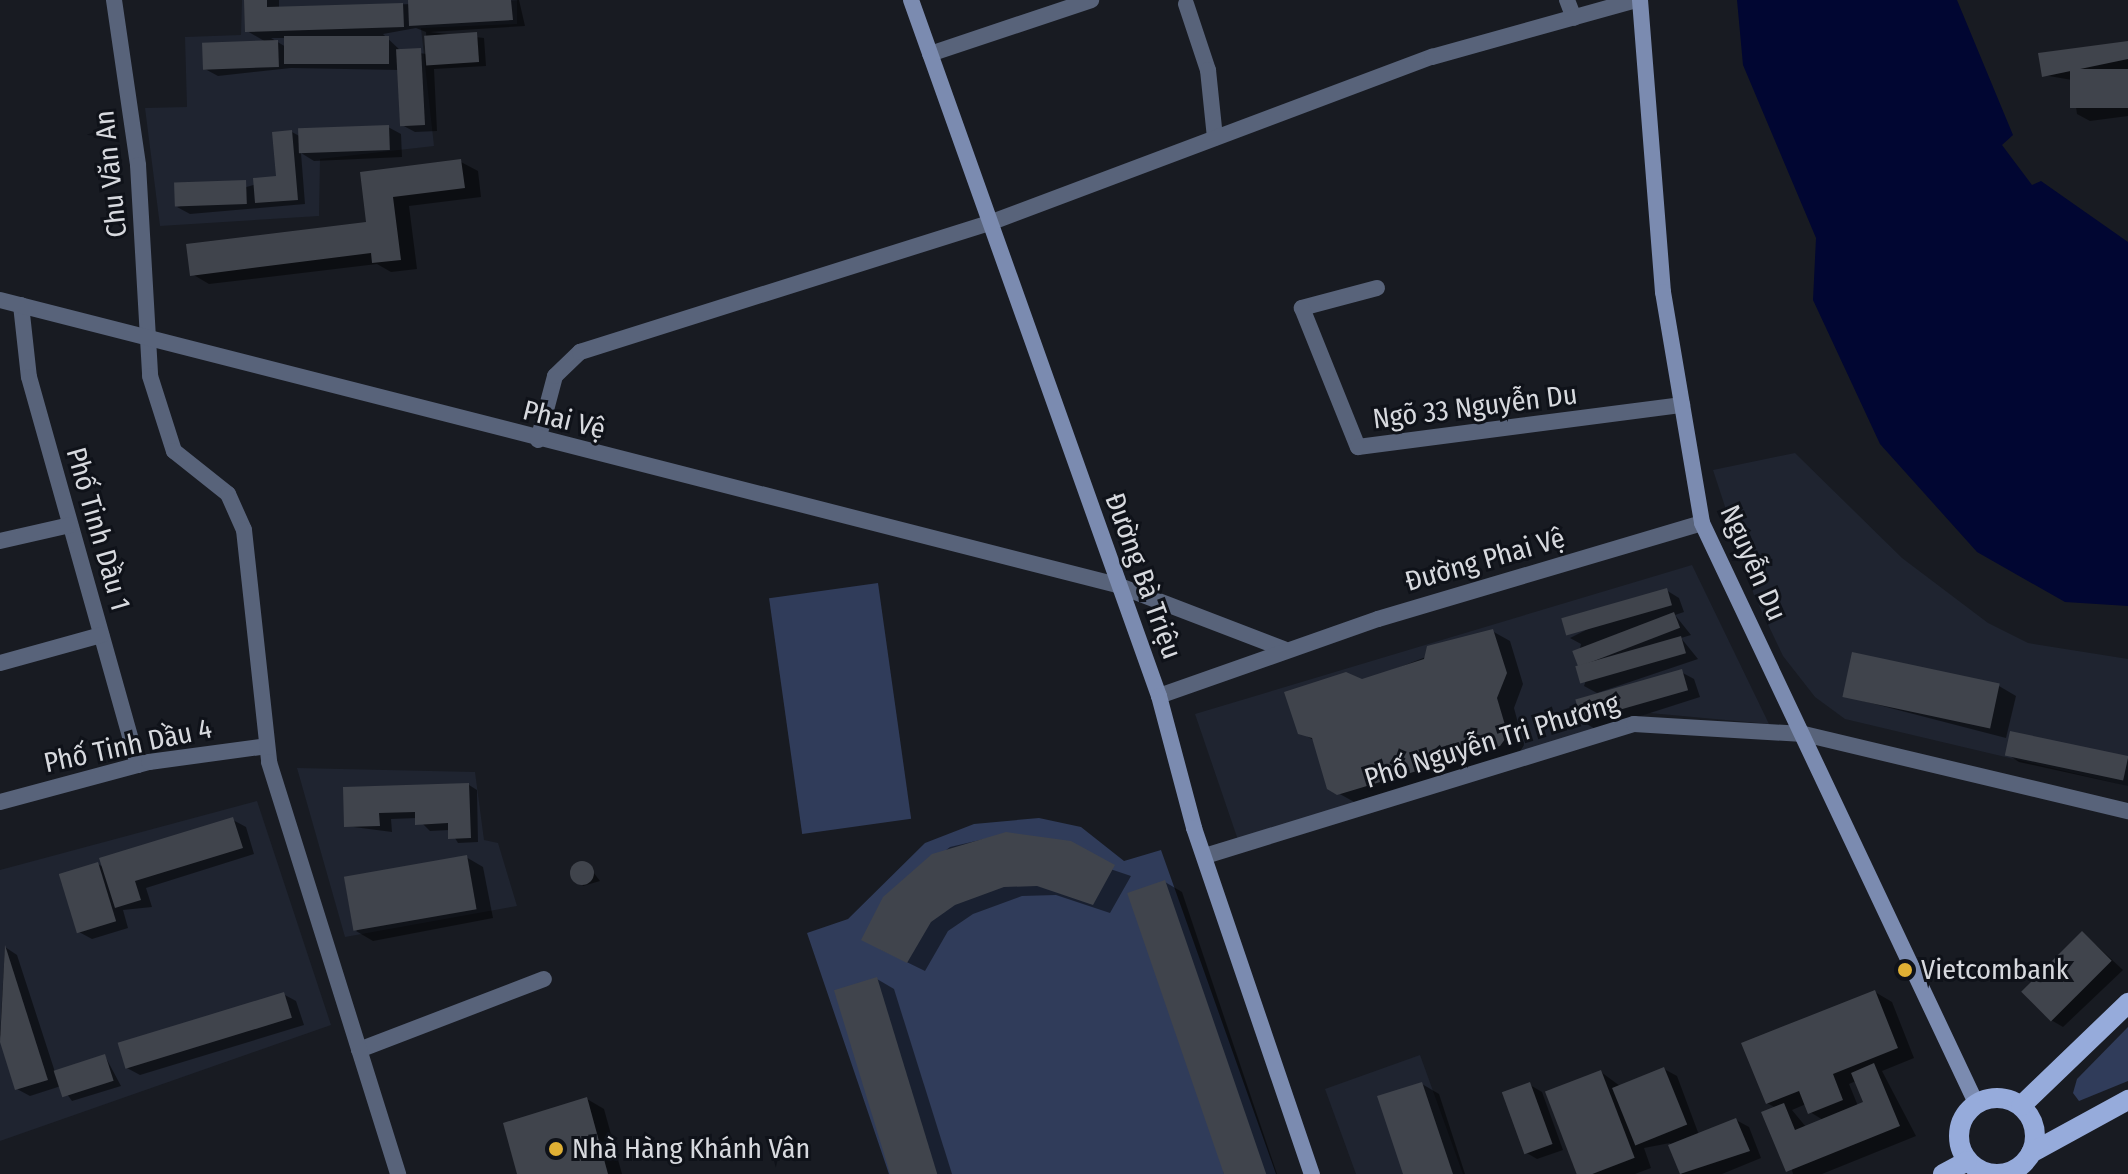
<!DOCTYPE html>
<meta charset="utf-8">
<style>
body{margin:0}
#map{position:relative;width:2128px;height:1174px;overflow:hidden;background:#181b22;font-family:"Fira Sans Condensed",sans-serif}
div>[style]{position:absolute}
[style*='--x']{left:calc(var(--x)*1px);top:calc(var(--y)*1px);width:calc(var(--w)*1px);rotate:calc(var(--a)*1deg)}
.built>*{inset:0;background:#1f2430}
.green>*{inset:0;background:#303c5a;transform-origin:0 0}
.water>*{inset:0;background:#010632}
.shadow>*{inset:0;background:#0007}
.building>*{inset:0;background:#40444c;transform-origin:0 0}
.round{border-radius:50%}
.minor>*{height:16px;margin:-8px;padding:0 8px;transform-origin:8px;border-radius:8px;background:#58637a}
.tertiary>*{height:16px;margin:-8px;padding:0 8px;transform-origin:8px;border-radius:8px;background:#58637a}
.secondary>*{height:16px;margin:-8px;padding:0 8px;transform-origin:8px;border-radius:8px;background:#7b8bb0}
.primary>*{height:20px;margin:-10px;padding:0 10px;transform-origin:10px;border-radius:10px;background:#96abdb}
.primary>.ring{margin:-10px;padding:0;box-sizing:content-box;background:none;border:20px solid #96abdb;border-radius:50%}
.dots>*{width:22px;height:22px;translate:-50% -50%;box-sizing:border-box;border:4px solid #0f1219;border-radius:50%}
span{translate:-50% -50%;white-space:nowrap;text-align:center;line-height:1.15;-webkit-text-stroke:6px #0f1219;paint-order:stroke}
.street-label{font-size:28px;color:#d7d9de}
.poi-label{font-size:28px;color:#d7d9de}
.left{translate:0 -50%;text-align:left}
</style>
<div id="map">
<div class="built">
<i style="clip-path:polygon(242px 0,517px 0,517px 24px,421px 28px,434px 146px,320px 159px,319px 216px,160px 226px,145px 108px,187px 107px,185px 37px,241px 35px)"></i>
<i style="clip-path:polygon(1795px 453px,1902px 558px,1988px 623px,2028px 643px,2128px 659px,2128px 786px,1845px 719px,1815px 697px,1783px 656px,1754px 595px,1713px 470px)"></i>
<i style="clip-path:polygon(1692px 565px,1769px 724px,1650px 713px,1238px 840px,1195px 714px)"></i>
<i style="clip-path:polygon(297px 768px,475px 772px,484px 840px,498px 843px,517px 906px,345px 937px)"></i>
<i style="clip-path:polygon(257px 801px,331px 1025px,0 1141px,0 870px)"></i>
<i style="clip-path:polygon(1420px 1055px,1463px 1174px,1356px 1174px,1325px 1089px)"></i>
</div>
<div class="green">
<i style="left:878px;top:583px;width:238px;height:110px;rotate:82deg"></i>
<i style="clip-path:polygon(1039px 818px,1081px 827px,1124px 861px,1161px 850px,1276px 1174px,889px 1174px,807px 933px,848px 919px,925px 843px,974px 824px)"></i>
<i style="clip-path:polygon(2128px 1027px,2128px 1081px,2079px 1101px,2073px 1093px,2077px 1079px)"></i>
</div>
<div class="water">
<i style="clip-path:polygon(1737px 0,1957px 0,2013px 135px,2002px 145px,2032px 185px,2041px 181px,2128px 242px,2128px 606px,2065px 602px,1977px 552px,1880px 444px,1813px 300px,1816px 238px,1743px 65px)"></i>
</div>
<div class="shadow">
<i style="clip-path:polygon(evenodd,246px 0,279px 0,279px 9px,519px 0,525px 26px,430px 32px,484px 38px,486px 66px,434px 69px,437px 131px,415px 132px,402px 125px,399px 70px,291px 68px,218px 76px,205px 69px,266px 42px,247px 31px,246px 0,416px 28px,426px 32px,427px 54px,401px 51px,383px 34px,416px 28px,246px 0,271px 38px,286px 38px,286px 47px,271px 38px)"></i>
<i style="clip-path:polygon(2128px 43px,2128px 116px,2090px 121px,2077px 114px,2072px 80px,2043px 75px)"></i>
<i style="clip-path:polygon(388px 127px,401px 134px,402px 157px,314px 161px,301px 153px,305px 204px,190px 214px,177px 207px,278px 178px,292px 132px,301px 137px)"></i>
<i style="clip-path:polygon(461px 162px,478px 171px,481px 197px,409px 206px,417px 269px,391px 272px,377px 264px,209px 284px,192px 274px,368px 224px,362px 174px)"></i>
<i style="clip-path:polygon(1666px 590px,1679px 598px,1684px 612px,1675px 615px,1691px 635px,1681px 638px,1698px 659px,1597px 693px,1584px 686px,1590px 668px,1577px 661px,1581px 644px,1570px 638px)"></i>
<i style="clip-path:polygon(1492px 631px,1510px 641px,1523px 684px,1514px 708px,1524px 745px,1518px 755px,1356px 803px,1329px 788px,1315px 741px,1300px 732px,1362px 682px)"></i>
<i style="clip-path:polygon(1681px 672px,1694px 679px,1700px 697px,1597px 730px,1585px 723px)"></i>
<i style="clip-path:polygon(1999px 686px,2016px 696px,2006px 738px,1844px 696px)"></i>
<i style="clip-path:polygon(2007px 754px,2128px 759px,2128px 786px,2019px 762px)"></i>
<i style="clip-path:polygon(469px 785px,477px 790px,478px 842px,458px 843px,450px 830px,430px 831px,417px 818px,391px 819px,392px 832px,346px 826px,345px 789px)"></i>
<i style="clip-path:polygon(233px 820px,246px 827px,254px 854px,146px 888px,152px 907px,123px 910px,128px 928px,92px 939px,79px 932px,98px 864px,105px 868px)"></i>
<i style="clip-path:polygon(1006px 834px,1131px 876px,1110px 913px,1056px 895px,1022px 896px,973px 914px,948px 931px,925px 971px,880px 949px,885px 898px,950px 847px)"></i>
<i style="clip-path:polygon(466px 857px,483px 867px,493px 918px,373px 941px,356px 931px)"></i>
<i style="clip-path:polygon(587px 864px,600px 881px,583px 886px,573px 867px)"></i>
<i style="clip-path:polygon(1165px 882px,1182px 892px,1277px 1174px,1224px 1174px)"></i>
<i style="clip-path:polygon(2083px 933px,2123px 970px,2063px 1027px,2051px 1020px)"></i>
<i style="clip-path:polygon(5px 947px,17px 955px,55px 1072px,105px 1056px,121px 1086px,72px 1101px,61px 1086px,30px 1096px,17px 1089px,0 1035px)"></i>
<i style="clip-path:polygon(877px 979px,894px 989px,952px 1174px,896px 1174px)"></i>
<i style="clip-path:polygon(evenodd,1875px 992px,1892px 1002px,1914px 1058px,1882px 1071px,1916px 1136px,1822px 1174px,1793px 1174px,1776px 1108px,1767px 1103px,1875px 992px,1856px 1081px,1865px 1103px,1858px 1106px,1849px 1084px,1856px 1081px,1875px 992px,1806px 1104px,1810px 1112px,1823px 1120px,1806px 1127px,1792px 1110px,1806px 1104px)"></i>
<i style="clip-path:polygon(283px 994px,296px 1001px,304px 1025px,140px 1075px,127px 1068px)"></i>
<i style="clip-path:polygon(1664px 1069px,1677px 1076px,1699px 1135px,1736px 1120px,1749px 1127px,1761px 1158px,1722px 1174px,1682px 1174px,1670px 1143px,1644px 1148px,1651px 1168px,1635px 1174px,1579px 1174px,1548px 1092px,1601px 1072px,1620px 1086px)"></i>
<i style="clip-path:polygon(1422px 1084px,1439px 1094px,1465px 1174px,1405px 1174px)"></i>
<i style="clip-path:polygon(1530px 1085px,1542px 1092px,1563px 1150px,1537px 1159px,1525px 1152px)"></i>
<i style="clip-path:polygon(587px 1099px,604px 1109px,622px 1174px,519px 1174px)"></i>
</div>
<div class="building">
<i style="clip-path:polygon(244px 0,267px 0,267px 7px,403px 3px,404px 27px,245px 32px)"></i>
<i style="clip-path:polygon(408px 0,511px 0,513px 20px,409px 26px)"></i>
<i style="left:477px;top:32px;width:30px;height:53px;rotate:86deg"></i>
<i style="left:389px;top:36px;width:28px;height:105px;rotate:90deg"></i>
<i style="left:278px;top:40px;width:27px;height:76px;rotate:88deg"></i>
<i style="clip-path:polygon(2128px 41px,2128px 59px,2042px 77px,2038px 53px)"></i>
<i style="left:421px;top:48px;width:77px;height:25px;rotate:87deg"></i>
<i style="left:2128px;top:69px;width:39px;height:58px;rotate:90deg"></i>
<i style="left:389px;top:125px;width:25px;height:91px;rotate:88deg"></i>
<i style="clip-path:polygon(292px 130px,298px 200px,255px 203px,253px 178px,276px 176px,272px 132px)"></i>
<i style="clip-path:polygon(461px 159px,465px 188px,393px 197px,401px 260px,372px 263px,371px 253px,190px 276px,186px 244px,366px 222px,360px 172px)"></i>
<i style="left:246px;top:180px;width:24px;height:72px;rotate:88deg"></i>
<i style="left:1667px;top:588px;width:18px;height:110px;rotate:74deg"></i>
<i style="left:1674px;top:612px;width:17px;height:109px;rotate:69deg"></i>
<i style="clip-path:polygon(1493px 629px,1507px 673px,1497px 698px,1508px 735px,1500px 746px,1337px 795px,1327px 789px,1312px 738px,1298px 734px,1284px 692px,1346px 672px,1362px 679px,1424px 659px,1427px 646px)"></i>
<i style="left:1681px;top:636px;width:18px;height:110px;rotate:74deg"></i>
<i style="left:1852px;top:652px;width:151px;height:46px;rotate:12deg"></i>
<i style="left:1682px;top:669px;width:22px;height:111px;rotate:74deg"></i>
<i style="left:2010px;top:731px;width:121px;height:25px;rotate:12deg"></i>
<i style="clip-path:polygon(469px 783px,471px 838px,448px 839px,448px 823px,415px 825px,415px 812px,379px 813px,380px 826px,344px 827px,343px 787px)"></i>
<i style="clip-path:polygon(233px 817px,243px 848px,135px 881px,141px 900px,115px 908px,99px 858px)"></i>
<i style="clip-path:polygon(1006px 832px,1071px 841px,1115px 865px,1093px 905px,1037px 886px,1004px 887px,955px 905px,931px 922px,907px 963px,861px 940px,883px 897px,932px 854px)"></i>
<i style="left:467px;top:855px;width:55px;height:125px;rotate:80deg"></i>
<i class="round" style="left:570px;top:861px;width:24px;height:24px"></i>
<i style="left:98px;top:862px;width:62px;height:41px;rotate:73deg"></i>
<i style="left:1165px;top:880px;width:311px;height:40px;rotate:71deg"></i>
<i style="left:2082px;top:931px;width:42px;height:86px;rotate:45deg"></i>
<i style="clip-path:polygon(5px 945px,48px 1080px,15px 1090px,0 1042px)"></i>
<i style="left:877px;top:977px;width:207px;height:45px;rotate:73deg"></i>
<i style="clip-path:polygon(1875px 990px,1898px 1048px,1833px 1074px,1843px 1100px,1808px 1114px,1799px 1091px,1766px 1104px,1741px 1043px)"></i>
<i style="left:284px;top:992px;width:27px;height:174px;rotate:73deg"></i>
<i style="left:105px;top:1054px;width:28px;height:54px;rotate:72deg"></i>
<i style="clip-path:polygon(1874px 1063px,1900px 1126px,1786px 1172px,1761px 1112px,1784px 1103px,1795px 1130px,1863px 1102px,1851px 1073px)"></i>
<i style="left:1664px;top:1067px;width:62px;height:56px;rotate:68deg"></i>
<i style="left:1601px;top:1070px;width:94px;height:60px;rotate:69deg"></i>
<i style="clip-path:polygon(1422px 1082px,1453px 1174px,1403px 1174px,1377px 1096px)"></i>
<i style="left:1530px;top:1082px;width:66px;height:30px;rotate:70deg"></i>
<i style="clip-path:polygon(587px 1097px,608px 1174px,517px 1174px,503px 1123px)"></i>
<i style="clip-path:polygon(1736px 1118px,1750px 1151px,1680px 1174px,1668px 1145px)"></i>
</div>
<div class="minor">
<i style="--x:1567;--y:0;--w:19;--a:69"></i>
<i style="--x:1186;--y:4;--w:70;--a:71.6"></i>
<i style="--x:1208;--y:70;--w:68;--a:84.1"></i>
<i style="--x:930;--y:54;--w:170;--a:-18.5"></i>
<i style="--x:1377;--y:288;--w:78;--a:165.1"></i>
<i style="--x:1302;--y:308;--w:150;--a:68.1"></i>
<i style="--x:1358;--y:447;--w:327;--a:-7.4"></i>
<i style="--x:21;--y:305;--w:72;--a:83.7"></i>
<i style="--x:29;--y:377;--w:403;--a:74.3"></i>
<i style="--x:538;--y:440;--w:66;--a:-75.1"></i>
<i style="--x:555;--y:376;--w:35;--a:-44"></i>
<i style="--x:580;--y:352;--w:432;--a:-17.5"></i>
<i style="--x:992;--y:222;--w:470;--a:-20.6"></i>
<i style="--x:1432;--y:57;--w:212;--a:-15.6"></i>
<i style="--x:0;--y:541;--w:72;--a:-12.9"></i>
<i style="--x:0;--y:663;--w:105;--a:-15.5"></i>
<i style="--x:0;--y:802;--w:154;--a:-15"></i>
<i style="--x:149;--y:762;--w:119;--a:-7.7"></i>
<i style="--x:1205;--y:856;--w:449;--a:-17.1"></i>
<i style="--x:1634;--y:724;--w:170;--a:3.4"></i>
<i style="--x:1804;--y:734;--w:333;--a:13.4"></i>
<i style="--x:359;--y:1050;--w:198;--a:-21"></i>
<i style="--x:2017;--y:1168;--w:6;--a:72"></i>
</div>
<div class="tertiary">
<i style="--x:114;--y:0;--w:167;--a:81.7"></i>
<i style="--x:138;--y:165;--w:211;--a:86.7"></i>
<i style="--x:150;--y:376;--w:79;--a:72.3"></i>
<i style="--x:174;--y:451;--w:69;--a:38.5"></i>
<i style="--x:228;--y:494;--w:39;--a:66"></i>
<i style="--x:244;--y:530;--w:233;--a:83.8"></i>
<i style="--x:269;--y:762;--w:432;--a:72.6"></i>
<i style="--x:0;--y:300;--w:1153;--a:14.31"></i>
<i style="--x:1117;--y:585;--w:179;--a:21"></i>
<i style="--x:1159;--y:696;--w:232;--a:-19.4"></i>
<i style="--x:1378;--y:619;--w:338;--a:-16.5"></i>
</div>
<div class="secondary">
<i style="--x:911;--y:0;--w:739;--a:70.39"></i>
<i style="--x:1159;--y:696;--w:137;--a:75.1"></i>
<i style="--x:1194;--y:828;--w:366;--a:71.2"></i>
<i style="--x:1640;--y:0;--w:293;--a:85.5"></i>
<i style="--x:1663;--y:292;--w:234;--a:80.4"></i>
<i style="--x:1702;--y:523;--w:641;--a:64.71"></i>
</div>
<div class="primary">
<i class="ring" style="left:1959px;top:1098px;width:56px;height:56px"></i>
<i style="--x:2021;--y:1106;--w:149;--a:-43.9"></i>
<i style="--x:2031;--y:1153;--w:111;--a:-28.7"></i>
<i style="--x:1943;--y:1174;--w:27;--a:-28"></i>
</div>
<div class="dots">
<i style="left:1905px;top:970px;background:#e0b034"></i>
<i style="left:556px;top:1149px;background:#e0b034"></i>
</div>
<div class="street-label">
<span style="left:111px;top:174px;rotate:-96deg">Chu Văn An</span>
<span style="left:1475px;top:407px;rotate:-7deg">Ngõ 33 Nguyễn Du</span>
<span style="left:564px;top:420px;rotate:14deg">Phai Vệ</span>
<span style="left:98px;top:529px;rotate:74deg">Phố Tinh Dầu 1</span>
<span style="left:1485px;top:560px;rotate:-16deg">Đường Phai Vệ</span>
<span style="left:1753px;top:563px;rotate:66deg">Nguyễn Du</span>
<span style="left:1143px;top:576px;rotate:70deg">Đường Bà Triệu</span>
<span style="left:1492px;top:741px;rotate:-17deg">Phố Nguyễn Tri Phương</span>
<span style="left:128px;top:746px;rotate:-12deg">Phố Tinh Dầu 4</span>
</div>
<div class="poi-label">
<span class="left" style="left:1921px;top:970px">Vietcombank</span>
<span class="left" style="left:572px;top:1149px">Nhà Hàng Khánh Vân</span>
</div>
</div>
